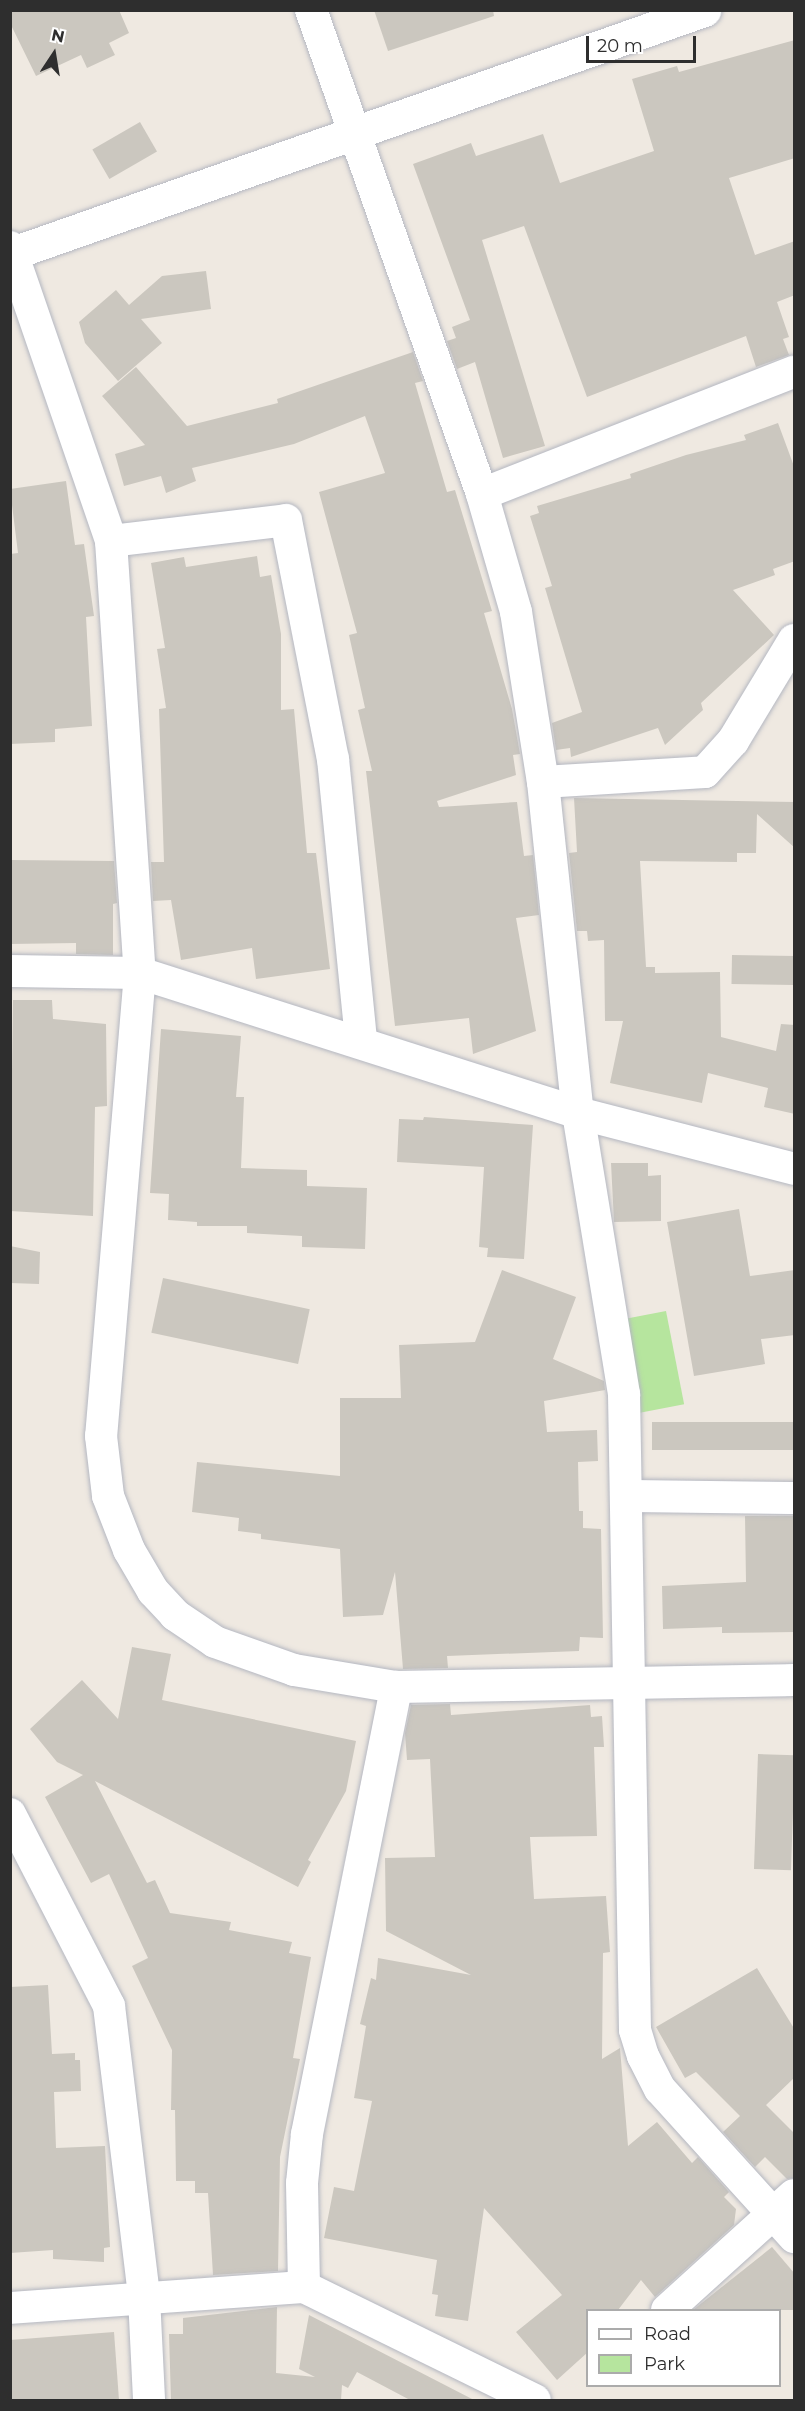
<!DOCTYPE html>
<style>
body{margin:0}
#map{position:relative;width:805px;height:2411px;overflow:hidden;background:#efe9e1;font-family:Montserrat,sans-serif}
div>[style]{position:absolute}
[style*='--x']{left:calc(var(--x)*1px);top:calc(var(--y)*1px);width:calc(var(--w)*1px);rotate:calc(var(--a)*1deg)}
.green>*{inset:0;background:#b6e59e;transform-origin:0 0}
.building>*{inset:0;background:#cbc7bf;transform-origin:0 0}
.roads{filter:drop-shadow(0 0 2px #b4b7c1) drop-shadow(0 0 2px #b4b7c1)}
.minor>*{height:32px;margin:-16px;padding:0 16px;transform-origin:16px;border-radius:16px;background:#fff}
.tertiary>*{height:33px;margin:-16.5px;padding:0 16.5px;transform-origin:16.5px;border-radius:16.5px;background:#fff}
span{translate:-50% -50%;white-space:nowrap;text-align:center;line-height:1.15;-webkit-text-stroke:5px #fff;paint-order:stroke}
.frame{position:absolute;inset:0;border:12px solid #2e2e2e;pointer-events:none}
.legend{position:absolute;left:586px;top:2309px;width:195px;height:78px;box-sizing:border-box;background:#fff;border:2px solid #ababab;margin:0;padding:8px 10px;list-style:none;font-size:18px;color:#2e2e2e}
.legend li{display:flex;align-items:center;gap:12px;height:30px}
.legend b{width:30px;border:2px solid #ababab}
.north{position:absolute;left:24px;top:24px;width:60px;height:60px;-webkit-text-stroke:4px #fff;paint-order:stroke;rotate:12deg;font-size:16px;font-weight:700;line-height:24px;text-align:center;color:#2e2e2e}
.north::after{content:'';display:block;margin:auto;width:21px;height:27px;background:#2e2e2e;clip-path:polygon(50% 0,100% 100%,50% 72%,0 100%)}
.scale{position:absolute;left:586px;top:36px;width:110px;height:27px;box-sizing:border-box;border:3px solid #2e2e2e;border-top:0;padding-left:8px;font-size:18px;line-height:21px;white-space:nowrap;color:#2e2e2e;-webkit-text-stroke:4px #fff;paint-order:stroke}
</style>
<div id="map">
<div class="green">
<i style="left:666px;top:1311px;width:95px;height:45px;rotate:79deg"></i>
</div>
<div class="building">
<i style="clip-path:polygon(10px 10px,119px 10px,129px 33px,109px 43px,115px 55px,87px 68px,81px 55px,36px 76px,10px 23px)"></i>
<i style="clip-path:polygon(374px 10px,493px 10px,494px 16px,388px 51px)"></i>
<i style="clip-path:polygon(795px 40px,795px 158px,729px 178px,755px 255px,795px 241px,795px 295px,777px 302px,789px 337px,783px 339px,789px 355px,756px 367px,746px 336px,587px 397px,524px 226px,482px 240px,545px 446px,503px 458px,475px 362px,457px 369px,447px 341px,456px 338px,452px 327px,470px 320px,413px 164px,471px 143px,476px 156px,543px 134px,560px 183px,654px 151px,632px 79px,677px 66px,679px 72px)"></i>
<i style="left:140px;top:122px;width:34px;height:55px;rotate:60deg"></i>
<i style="clip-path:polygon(206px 271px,211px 309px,141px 319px,162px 343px,118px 381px,85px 343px,79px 322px,116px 290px,129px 305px,162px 276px)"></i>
<i style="clip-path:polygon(413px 352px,423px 381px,415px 383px,447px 492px,455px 490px,492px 611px,484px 613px,512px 709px,520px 754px,513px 755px,516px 775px,437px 801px,439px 807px,517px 802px,524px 856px,533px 855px,539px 915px,516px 918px,536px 1031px,473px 1054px,469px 1018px,395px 1026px,366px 771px,372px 771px,358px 710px,365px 708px,349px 635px,357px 633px,319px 492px,385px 473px,365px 416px,294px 444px,192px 468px,196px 481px,166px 493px,161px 476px,124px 486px,115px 454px,145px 445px,102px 396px,136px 367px,187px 426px,278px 403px,277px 399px)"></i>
<i style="clip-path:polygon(778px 423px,795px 469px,795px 561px,773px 569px,775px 575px,733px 590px,774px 635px,701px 703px,703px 710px,665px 745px,658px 728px,571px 757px,570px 748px,556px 750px,552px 723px,582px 712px,545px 588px,552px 586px,530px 516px,539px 513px,537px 506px,631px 478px,630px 474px,686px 455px,746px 440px,744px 435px)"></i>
<i style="clip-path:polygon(66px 481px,75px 545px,84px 544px,94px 616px,86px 617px,92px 726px,55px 729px,55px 742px,10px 744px,10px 554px,18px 553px,10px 489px)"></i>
<i style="clip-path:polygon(257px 556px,260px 577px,271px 575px,281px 634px,281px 710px,294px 709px,307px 853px,316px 853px,330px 969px,256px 979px,252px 948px,181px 960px,171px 900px,153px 901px,151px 862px,164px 862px,159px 709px,166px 708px,157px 649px,165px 648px,151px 563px,184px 557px,186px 567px)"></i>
<i style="clip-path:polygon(574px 798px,795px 802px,795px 848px,757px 814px,756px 853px,737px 853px,737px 862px,640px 861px,646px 967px,655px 967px,655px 973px,720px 972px,721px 1037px,776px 1051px,781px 1024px,795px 1025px,795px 1114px,764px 1107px,768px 1088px,708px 1073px,702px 1103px,610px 1083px,623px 1021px,605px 1021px,604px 940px,588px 941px,587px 931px,577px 931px,569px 853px,577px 852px)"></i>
<i style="clip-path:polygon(10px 860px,114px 861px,117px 903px,113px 904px,113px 955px,76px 954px,76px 943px,10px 944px)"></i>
<i style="left:732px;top:955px;width:63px;height:29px;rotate:1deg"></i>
<i style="clip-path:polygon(13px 1000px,52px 1000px,53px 1019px,106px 1024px,107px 1106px,95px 1107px,93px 1216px,10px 1211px)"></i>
<i style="clip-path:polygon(161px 1029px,241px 1036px,236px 1097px,244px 1097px,241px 1168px,307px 1170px,307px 1186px,367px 1188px,365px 1249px,302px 1247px,302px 1236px,247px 1233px,247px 1226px,197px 1226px,197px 1222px,168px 1220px,169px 1194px,150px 1193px)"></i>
<i style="clip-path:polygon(424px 1117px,533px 1125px,524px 1259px,487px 1257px,488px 1248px,479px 1247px,484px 1167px,397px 1162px,399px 1119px,423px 1120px)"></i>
<i style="clip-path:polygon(611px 1163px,648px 1163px,648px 1176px,661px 1175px,661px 1221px,614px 1222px)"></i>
<i style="clip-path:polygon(739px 1209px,750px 1276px,795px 1270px,795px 1335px,761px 1339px,765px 1364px,694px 1376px,667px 1222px)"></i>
<i style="clip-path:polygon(10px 1246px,40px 1252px,39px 1284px,10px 1283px)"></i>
<i style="clip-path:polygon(502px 1270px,576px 1297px,553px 1359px,604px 1381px,605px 1390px,544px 1401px,547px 1432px,597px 1430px,598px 1461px,578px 1462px,579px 1511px,583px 1511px,583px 1528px,601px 1529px,603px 1638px,580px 1637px,579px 1651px,447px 1656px,448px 1668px,403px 1669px,395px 1572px,383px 1615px,343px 1617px,340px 1549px,261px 1539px,261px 1534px,238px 1531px,239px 1518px,192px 1512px,197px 1462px,340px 1476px,340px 1398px,401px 1398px,399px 1345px,475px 1342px)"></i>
<i style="left:163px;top:1278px;width:150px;height:56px;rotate:12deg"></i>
<i style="left:795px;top:1422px;width:28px;height:143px;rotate:90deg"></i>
<i style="clip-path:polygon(745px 1516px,795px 1516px,795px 1632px,722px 1633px,722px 1627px,663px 1629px,662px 1586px,746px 1582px)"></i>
<i style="clip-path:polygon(132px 1647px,171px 1654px,162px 1700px,356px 1741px,346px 1791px,308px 1860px,311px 1862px,298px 1887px,95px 1781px,147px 1883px,155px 1880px,170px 1913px,231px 1922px,229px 1930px,292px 1942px,289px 1953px,311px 1957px,293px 2058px,300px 2059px,280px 2157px,278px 2271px,213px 2275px,208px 2193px,195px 2193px,195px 2181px,176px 2181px,175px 2110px,171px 2110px,172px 2050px,132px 1966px,148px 1958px,109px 1874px,91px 1883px,45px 1797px,83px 1775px,57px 1762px,30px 1729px,82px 1680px,118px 1719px)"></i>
<i style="clip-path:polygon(450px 1704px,451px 1715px,590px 1705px,591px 1717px,602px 1716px,604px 1747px,594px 1747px,597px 1836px,530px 1837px,534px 1899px,606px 1896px,610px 1952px,603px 1953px,602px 2059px,620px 2048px,628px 2146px,657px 2122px,692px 2163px,698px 2157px,729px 2192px,724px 2197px,736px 2209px,734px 2225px,655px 2297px,641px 2280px,618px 2310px,588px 2310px,588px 2352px,557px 2380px,516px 2332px,562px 2295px,484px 2208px,468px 2321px,435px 2316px,438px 2295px,432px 2294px,437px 2260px,324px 2238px,334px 2187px,354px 2191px,372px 2101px,354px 2098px,366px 2026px,360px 2024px,371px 1978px,376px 1980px,378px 1958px,471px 1975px,386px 1931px,385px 1858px,435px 1857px,430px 1759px,407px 1760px,405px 1733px,411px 1705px)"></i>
<i style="left:758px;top:1754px;width:37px;height:115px;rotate:2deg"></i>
<i style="clip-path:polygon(757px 1968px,795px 2030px,795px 2077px,766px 2105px,795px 2134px,795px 2178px,787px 2179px,765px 2157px,755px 2167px,723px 2132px,740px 2116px,696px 2072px,685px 2078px,656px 2027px)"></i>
<i style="clip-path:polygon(48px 1985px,52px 2054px,75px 2053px,75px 2060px,80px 2060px,81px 2091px,54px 2092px,56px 2148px,105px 2146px,110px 2247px,104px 2248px,104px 2262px,53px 2259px,53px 2250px,10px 2253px,10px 1987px)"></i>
<i style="clip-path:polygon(772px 2247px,795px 2274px,795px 2310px,693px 2310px)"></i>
<i style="clip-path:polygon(277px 2307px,276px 2373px,315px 2377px,299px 2369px,309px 2315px,474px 2400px,410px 2400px,357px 2372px,348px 2388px,342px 2385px,341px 2400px,171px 2400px,169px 2334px,183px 2334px,183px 2318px)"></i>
<i style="clip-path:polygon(114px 2332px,119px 2400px,10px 2400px,10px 2340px)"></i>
</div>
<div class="roads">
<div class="minor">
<i style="--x:311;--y:10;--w:513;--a:70.54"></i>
<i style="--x:482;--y:494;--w:123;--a:73.9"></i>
<i style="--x:516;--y:612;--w:172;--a:81"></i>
<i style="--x:543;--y:782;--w:333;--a:84"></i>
<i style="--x:578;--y:1113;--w:285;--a:80.7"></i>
<i style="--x:624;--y:1394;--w:636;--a:89.01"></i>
<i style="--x:635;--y:2030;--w:27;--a:73"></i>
<i style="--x:643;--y:2056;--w:37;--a:63"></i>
<i style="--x:660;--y:2089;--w:200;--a:47.8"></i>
<i style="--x:10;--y:247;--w:311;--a:71"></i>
<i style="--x:111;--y:541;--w:433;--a:86.2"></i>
<i style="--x:140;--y:973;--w:465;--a:94.8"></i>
<i style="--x:101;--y:1436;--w:60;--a:83.3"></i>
<i style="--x:108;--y:1496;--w:58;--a:68.7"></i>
<i style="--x:129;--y:1550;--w:48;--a:59.7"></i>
<i style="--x:153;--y:1591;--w:33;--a:47"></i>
<i style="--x:175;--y:1615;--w:48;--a:34"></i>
<i style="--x:215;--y:1642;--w:84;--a:19.5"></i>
<i style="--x:294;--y:1670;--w:103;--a:9.5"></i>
<i style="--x:396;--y:1687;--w:398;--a:-1"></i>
<i style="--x:482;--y:494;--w:335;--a:-21.4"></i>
<i style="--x:111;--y:541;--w:176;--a:-6.8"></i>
<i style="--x:286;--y:520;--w:244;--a:78.9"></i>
<i style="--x:333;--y:759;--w:284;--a:84.3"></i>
<i style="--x:543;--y:782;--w:162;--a:-3.5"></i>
<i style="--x:705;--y:772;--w:42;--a:-47.9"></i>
<i style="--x:733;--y:741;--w:118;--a:-58.9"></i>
<i style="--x:10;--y:971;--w:130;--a:0.9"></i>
<i style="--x:140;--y:973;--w:460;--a:17.7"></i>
<i style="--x:578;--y:1113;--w:223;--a:14.5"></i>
<i style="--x:627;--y:1496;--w:167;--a:0.7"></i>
<i style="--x:10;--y:1814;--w:216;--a:62.7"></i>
<i style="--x:109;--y:2006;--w:293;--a:83.1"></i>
<i style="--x:144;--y:2297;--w:103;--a:87.2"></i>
<i style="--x:304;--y:2287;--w:104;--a:-91.1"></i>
<i style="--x:302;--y:2183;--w:49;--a:-84.2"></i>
<i style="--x:307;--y:2134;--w:456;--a:-78.7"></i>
<i style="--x:10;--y:2308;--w:295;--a:-4.1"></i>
<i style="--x:304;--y:2287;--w:257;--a:26.1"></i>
<i style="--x:667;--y:2310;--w:171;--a:-42.2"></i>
</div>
<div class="tertiary">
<i style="--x:10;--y:254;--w:736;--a:-19.37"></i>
</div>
</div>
<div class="frame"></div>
<ul class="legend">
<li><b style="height:8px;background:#fff"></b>Road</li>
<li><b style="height:16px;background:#b6e59e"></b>Park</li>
</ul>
<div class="north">N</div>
<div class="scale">20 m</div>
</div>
